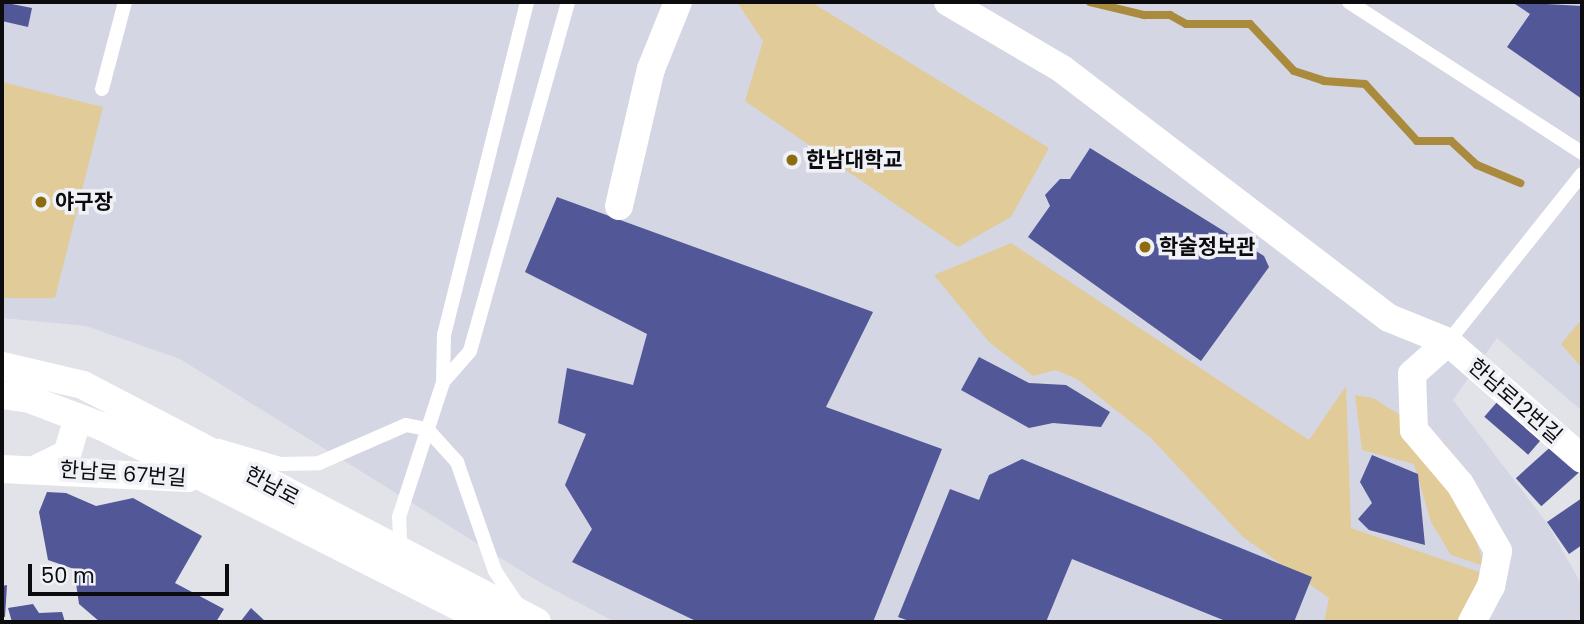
<!DOCTYPE html>
<meta charset="utf-8">
<style>
body{margin:0}
#map{position:relative;width:1584px;height:624px;overflow:hidden;background:#e2e3e9;font-family:Poppins,"Noto Sans KR",sans-serif}
div>[style]{position:absolute}
[style*='--x']{left:calc(var(--x)*1px);top:calc(var(--y)*1px);width:calc(var(--w)*1px);rotate:calc(var(--a)*1deg)}
.built>*{inset:0;background:#d4d6e3}
.green>*{inset:0;background:#e1cb98}
.stream>*{height:8px;margin:-4px;padding:0 4px;transform-origin:4px;border-radius:4px;background:#aa8b3e}
.building>*{inset:0;background:#525797;transform-origin:0 0}
.lane>*{height:14px;margin:-7px;padding:0 7px;transform-origin:7px;border-radius:7px;background:#fff}
.street>*{height:28px;margin:-14px;padding:0 14px;transform-origin:14px;border-radius:14px;background:#fff}
.dots>*{width:19px;height:19px;translate:-50% -50%;box-sizing:border-box;border:4px solid #f0f1f6;border-radius:50%}
span{translate:-50% -50%;white-space:nowrap;text-align:center;line-height:1.15;-webkit-text-stroke:7px #f0f1f6;paint-order:stroke}
.poi-label{font-size:21px;color:#0c0c0e;font-weight:700}
.left{translate:0 -50%;text-align:left}
.street-label{font-size:21px;color:#0c0c0e}
.frame{position:absolute;inset:0;border:4px solid #0c0c0e;pointer-events:none}
.scale{position:absolute;left:28px;top:564px;width:201px;height:32px;box-sizing:border-box;border:4px solid #0c0c0e;border-top:0;padding-left:9px;font-size:21px;line-height:24px;white-space:nowrap;color:#0c0c0e;-webkit-text-stroke:5px #f0f1f6;paint-order:stroke}
</style>
<div id="map">
<div class="built">
<i style="clip-path:polygon(2px 2px,1582px 2px,1582px 411px,1497px 338px,1453px 400px,1547px 523px,1582px 585px,1582px 622px,615px 622px,541px 583px,180px 359px,86px 326px,2px 318px)"></i>
</div>
<div class="green">
<i style="clip-path:polygon(737px 2px,811px 2px,1049px 148px,1011px 217px,958px 247px,745px 101px,763px 41px)"></i>
<i style="clip-path:polygon(2px 82px,103px 107px,55px 298px,2px 298px)"></i>
<i style="clip-path:polygon(1011px 243px,1309px 440px,1346px 386px,1351px 528px,1488px 575px,1461px 622px,1324px 622px,1329px 598px,1243px 537px,1151px 438px,1077px 379px,1056px 370px,1033px 376px,989px 342px,934px 275px)"></i>
<i style="clip-path:polygon(1582px 319px,1582px 368px,1561px 344px)"></i>
<i style="clip-path:polygon(1355px 395px,1373px 398px,1446px 444px,1484px 566px,1451px 555px,1431px 522px,1414px 464px,1362px 450px)"></i>
</div>
<div class="stream">
<i style="--x:1090;--y:2;--w:56;--a:13.5"></i>
<i style="--x:1144;--y:15;--w:26;--a:0"></i>
<i style="--x:1170;--y:15;--w:18;--a:29"></i>
<i style="--x:1186;--y:24;--w:64;--a:0"></i>
<i style="--x:1250;--y:24;--w:64;--a:46.9"></i>
<i style="--x:1294;--y:71;--w:32;--a:18"></i>
<i style="--x:1324;--y:81;--w:41;--a:4.2"></i>
<i style="--x:1365;--y:84;--w:77;--a:47.6"></i>
<i style="--x:1417;--y:141;--w:34;--a:0"></i>
<i style="--x:1451;--y:141;--w:35;--a:43"></i>
<i style="--x:1477;--y:165;--w:47;--a:22.7"></i>
</div>
<div class="building">
<i style="clip-path:polygon(2px 2px,32px 8px,28px 27px,2px 21px)"></i>
<i style="clip-path:polygon(1512px 2px,1582px 6px,1582px 99px,1507px 47px,1530px 14px)"></i>
<i style="clip-path:polygon(1090px 148px,1264px 256px,1269px 267px,1201px 361px,1028px 237px,1050px 206px,1045px 195px,1060px 179px,1070px 179px)"></i>
<i style="clip-path:polygon(557px 197px,873px 312px,826px 407px,942px 449px,873px 622px,698px 622px,572px 562px,592px 529px,565px 485px,586px 434px,558px 423px,567px 368px,633px 385px,647px 334px,525px 272px)"></i>
<i style="clip-path:polygon(979px 357px,1029px 383px,1066px 385px,1110px 412px,1101px 427px,1053px 423px,1029px 428px,961px 390px)"></i>
<i style="left:1504px;top:394px;width:58px;height:30px;rotate:41deg"></i>
<i style="left:1556px;top:442px;width:38px;height:54px;rotate:48deg"></i>
<i style="clip-path:polygon(1372px 455px,1418px 474px,1425px 545px,1369px 530px,1358px 519px,1372px 503px,1360px 482px)"></i>
<i style="clip-path:polygon(1022px 459px,1312px 577px,1294px 622px,1228px 622px,1072px 559px,1046px 622px,912px 622px,898px 617px,950px 489px,979px 500px,989px 475px)"></i>
<i style="clip-path:polygon(47px 492px,66px 493px,96px 506px,133px 498px,202px 536px,175px 583px,224px 609px,216px 622px,100px 622px,79px 604px,74px 569px,48px 560px,39px 512px)"></i>
<i style="clip-path:polygon(1582px 498px,1582px 545px,1569px 554px,1547px 522px)"></i>
<i style="clip-path:polygon(7px 585px,5px 617px,2px 617px,2px 586px)"></i>
<i style="clip-path:polygon(33px 604px,39px 613px,62px 612px,65px 622px,12px 622px,8px 608px)"></i>
<i style="clip-path:polygon(251px 608px,266px 622px,240px 622px)"></i>
</div>
<div class="lane">
<i style="--x:1349;--y:2;--w:278;--a:32.9"></i>
<i style="--x:102;--y:89;--w:90;--a:-75.2"></i>
<i style="--x:1448;--y:342;--w:215;--a:-51.4"></i>
<i style="--x:443;--y:382;--w:41;--a:-48.9"></i>
<i style="--x:470;--y:351;--w:362;--a:-74.3"></i>
<i style="--x:219;--y:446;--w:64;--a:16.4"></i>
<i style="--x:280;--y:464;--w:39;--a:-1"></i>
<i style="--x:319;--y:463;--w:95;--a:-23.6"></i>
<i style="--x:406;--y:425;--w:21;--a:11"></i>
<i style="--x:427;--y:429;--w:45;--a:47.7"></i>
<i style="--x:457;--y:462;--w:115;--a:70.8"></i>
<i style="--x:495;--y:571;--w:40;--a:56"></i>
<i style="--x:408;--y:552;--w:14;--a:-126"></i>
<i style="--x:400;--y:541;--w:24;--a:-92"></i>
<i style="--x:399;--y:517;--w:142;--a:-71.9"></i>
<i style="--x:443;--y:382;--w:47;--a:-88.8"></i>
<i style="--x:444;--y:335;--w:343;--a:-76"></i>
</div>
<div class="street">
<i style="--x:948;--y:2;--w:132;--a:30.4"></i>
<i style="--x:1062;--y:69;--w:411;--a:37.3"></i>
<i style="--x:1389;--y:318;--w:64;--a:22.1"></i>
<i style="--x:1448;--y:342;--w:48;--a:138.4"></i>
<i style="--x:1412;--y:374;--w:56;--a:88"></i>
<i style="--x:1414;--y:430;--w:71;--a:49.6"></i>
<i style="--x:1460;--y:484;--w:77;--a:60.4"></i>
<i style="--x:1498;--y:551;--w:36;--a:101"></i>
<i style="--x:1491;--y:586;--w:41;--a:117.8"></i>
<i style="--x:619;--y:206;--w:141;--a:-76.9"></i>
<i style="--x:651;--y:69;--w:72;--a:-68.1"></i>
<i style="--x:1448;--y:342;--w:178;--a:41.1"></i>
<i style="--x:2;--y:366;--w:83;--a:13.2"></i>
<i style="--x:83;--y:385;--w:512;--a:27.57"></i>
<i style="--x:2;--y:395;--w:27;--a:8"></i>
<i style="--x:29;--y:399;--w:77;--a:20.6"></i>
<i style="--x:101;--y:426;--w:435;--a:26.8"></i>
<i style="--x:2;--y:469;--w:186;--a:2.8"></i>
<i style="--x:36;--y:469;--w:34;--a:-26"></i>
<i style="--x:67;--y:454;--w:38;--a:-73"></i>
</div>
<div class="dots">
<i style="left:792px;top:160px;background:#8c6c0e"></i>
<i style="left:41px;top:202px;background:#8c6c0e"></i>
<i style="left:1145px;top:247px;background:#8c6c0e"></i>
</div>
<div class="poi-label">
<span class="left" style="left:806px;top:160px">한남대학교</span>
<span class="left" style="left:55px;top:202px">야구장</span>
<span class="left" style="left:1159px;top:247px">학술정보관</span>
</div>
<div class="street-label">
<span style="left:1515px;top:401px;rotate:41deg">한남로12번길</span>
<span style="left:123px;top:474px;rotate:4deg">한남로 67번길</span>
<span style="left:272px;top:486px;rotate:28deg">한남로</span>
</div>
<div class="frame"></div>
<div class="scale">50 m</div>
</div>
